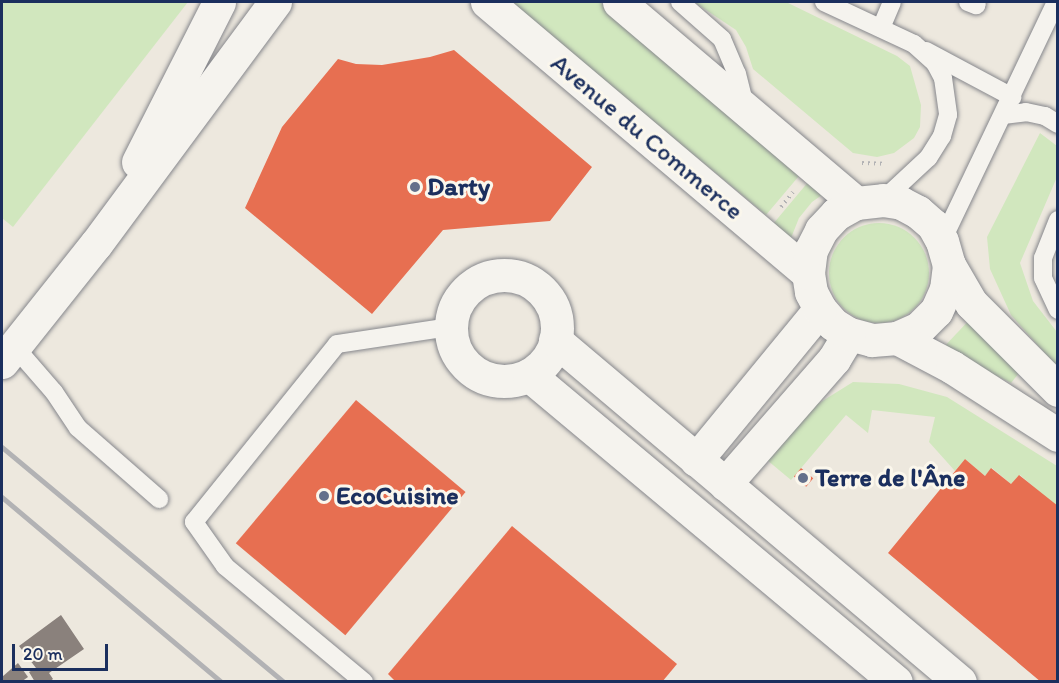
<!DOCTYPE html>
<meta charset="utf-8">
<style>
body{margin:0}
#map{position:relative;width:1059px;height:683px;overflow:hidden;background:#ede8de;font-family:Itim,sans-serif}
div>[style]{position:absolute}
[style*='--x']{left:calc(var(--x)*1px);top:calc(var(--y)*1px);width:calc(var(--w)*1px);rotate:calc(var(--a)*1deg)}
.green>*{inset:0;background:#d1e7be}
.round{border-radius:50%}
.shops>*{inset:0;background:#e76f51;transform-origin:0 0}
.industry>*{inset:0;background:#8a817c}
.path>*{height:4px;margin-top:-2px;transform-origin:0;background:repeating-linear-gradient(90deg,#b2b2b4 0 1.5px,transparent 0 6px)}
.roads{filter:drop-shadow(0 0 2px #86878c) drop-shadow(0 0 2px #86878c)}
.service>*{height:18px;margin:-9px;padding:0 9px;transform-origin:9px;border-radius:9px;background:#f5f3ee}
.minor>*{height:33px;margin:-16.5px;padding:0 16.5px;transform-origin:16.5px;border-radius:16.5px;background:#f5f3ee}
.minor>.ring{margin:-16.5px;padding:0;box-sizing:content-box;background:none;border:33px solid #f5f3ee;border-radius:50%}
.tertiary>*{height:33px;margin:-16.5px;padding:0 16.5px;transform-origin:16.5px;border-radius:16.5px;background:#f5f3ee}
.secondary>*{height:33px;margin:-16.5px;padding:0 16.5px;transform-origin:16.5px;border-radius:16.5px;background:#f5f3ee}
.rail>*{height:4.5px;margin:-2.25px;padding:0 2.25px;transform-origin:2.25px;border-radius:2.25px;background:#b2b2b4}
.dots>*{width:16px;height:16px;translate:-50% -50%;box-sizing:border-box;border:3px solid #fbf7ec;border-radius:50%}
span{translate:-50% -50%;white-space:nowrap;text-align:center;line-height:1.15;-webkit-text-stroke:6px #fbf7ec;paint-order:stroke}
.street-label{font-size:26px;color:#1b2f5e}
.poi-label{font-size:26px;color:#1b2f5e;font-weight:700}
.left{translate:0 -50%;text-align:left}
.frame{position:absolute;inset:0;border:3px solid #1b2f5e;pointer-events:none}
.scale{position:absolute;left:12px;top:644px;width:96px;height:27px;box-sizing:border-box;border:3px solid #1b2f5e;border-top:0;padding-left:8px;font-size:18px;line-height:21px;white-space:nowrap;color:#1b2f5e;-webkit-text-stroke:4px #fbf7ec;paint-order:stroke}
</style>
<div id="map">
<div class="green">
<i style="clip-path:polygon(2px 2px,188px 2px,13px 227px,2px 218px)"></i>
<i style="clip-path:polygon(510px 2px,600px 2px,804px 170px,766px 215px)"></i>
<i style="clip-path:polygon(694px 2px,786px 2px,897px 56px,910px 66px,921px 105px,920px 127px,914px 138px,894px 153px,877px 157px,853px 153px,753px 69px,746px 47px,736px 30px)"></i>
<i style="clip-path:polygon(1040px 133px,1057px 146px,1057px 177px,1020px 263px,1033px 301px,1057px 332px,1057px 367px,1011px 315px,990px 269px,987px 237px)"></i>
<i style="clip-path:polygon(814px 175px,829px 190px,812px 202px,799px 218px,791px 238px,773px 224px)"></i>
<i class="round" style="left:829px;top:223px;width:100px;height:100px"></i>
<i style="clip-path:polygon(973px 316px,1019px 373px,1011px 383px,942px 349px)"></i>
<i style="clip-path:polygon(853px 382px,899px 384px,947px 397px,1057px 466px,1057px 507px,1020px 475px,1011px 484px,992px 468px,985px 476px,965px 459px,955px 471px,929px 442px,935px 417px,872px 410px,868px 433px,846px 415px,791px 480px,767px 460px,816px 405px)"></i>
</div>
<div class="shops">
<i style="clip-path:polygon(454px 50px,592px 167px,550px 221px,443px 230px,372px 314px,245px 208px,282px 127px,338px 59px,356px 64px,382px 65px,430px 57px)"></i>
<i style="left:356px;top:400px;width:143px;height:187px;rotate:40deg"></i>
<i style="clip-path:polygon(965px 459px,985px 476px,991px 468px,1011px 484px,1019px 475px,1058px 506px,1058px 682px,1041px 682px,888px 553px)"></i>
<i style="left:801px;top:468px;width:16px;height:11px;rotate:40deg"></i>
<i style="clip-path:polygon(512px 526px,677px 664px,662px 682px,396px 682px,388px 674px)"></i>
</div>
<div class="industry">
<i style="clip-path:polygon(61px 615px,84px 649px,49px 673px,53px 679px,49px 682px,35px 682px,29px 672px,36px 668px,19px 646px)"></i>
<i style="clip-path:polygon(18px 663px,28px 677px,21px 682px,2px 682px,2px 677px)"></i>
</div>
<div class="path">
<i style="--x:862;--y:163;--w:23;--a:2"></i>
<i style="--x:781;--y:207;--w:19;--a:-51"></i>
</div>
<div class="roads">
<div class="service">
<i style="--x:680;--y:2;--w:56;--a:41.4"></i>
<i style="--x:722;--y:39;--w:38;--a:67"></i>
<i style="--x:737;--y:74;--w:33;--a:76"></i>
<i style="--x:824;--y:2;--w:99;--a:25"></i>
<i style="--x:914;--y:44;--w:28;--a:42"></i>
<i style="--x:935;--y:63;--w:17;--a:62"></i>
<i style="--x:943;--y:78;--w:37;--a:82"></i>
<i style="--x:948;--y:115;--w:22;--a:106"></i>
<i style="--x:942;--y:136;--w:26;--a:122"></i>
<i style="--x:928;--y:158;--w:62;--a:137"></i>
<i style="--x:968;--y:2;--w:9;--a:21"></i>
<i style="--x:976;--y:5;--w:3;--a:-72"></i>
<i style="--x:881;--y:28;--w:28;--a:-67"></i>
<i style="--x:926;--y:51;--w:98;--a:28.1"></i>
<i style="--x:1003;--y:115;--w:23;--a:-7"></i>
<i style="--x:1026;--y:112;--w:19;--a:12"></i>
<i style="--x:1045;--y:116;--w:15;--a:32"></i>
<i style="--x:1058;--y:220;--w:41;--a:111.5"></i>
<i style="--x:1043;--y:258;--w:20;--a:90"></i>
<i style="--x:1043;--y:278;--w:35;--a:65"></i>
<i style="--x:942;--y:241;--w:265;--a:-64.5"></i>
<i style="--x:14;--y:346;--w:61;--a:49"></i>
<i style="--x:54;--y:392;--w:43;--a:56.3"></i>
<i style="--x:78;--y:428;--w:108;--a:41.2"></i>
<i style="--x:364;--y:682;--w:181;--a:-140.2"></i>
<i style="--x:225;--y:566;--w:54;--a:-125.2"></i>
<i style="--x:194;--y:522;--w:228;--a:-51.2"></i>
<i style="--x:337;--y:344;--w:114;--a:-8.6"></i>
</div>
<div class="minor">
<i class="ring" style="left:451px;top:275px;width:73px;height:73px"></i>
<i style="--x:555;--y:340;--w:530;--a:40.18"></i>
<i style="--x:529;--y:375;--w:478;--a:39.9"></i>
<i style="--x:696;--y:460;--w:195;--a:-50.6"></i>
<i style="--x:725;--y:484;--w:166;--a:-48.9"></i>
<i style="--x:834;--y:359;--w:29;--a:-59"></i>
</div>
<div class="tertiary">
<i style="--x:138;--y:162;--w:179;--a:-63.1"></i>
<i style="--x:2;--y:362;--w:151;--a:-51.5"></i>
<i style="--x:96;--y:244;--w:301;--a:-53.5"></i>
</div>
<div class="secondary">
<i style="--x:487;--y:2;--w:420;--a:40.2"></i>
<i style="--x:619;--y:2;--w:311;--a:40.3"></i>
<i style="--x:949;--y:265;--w:24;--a:97"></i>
<i style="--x:946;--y:289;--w:24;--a:114"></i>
<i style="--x:936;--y:311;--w:24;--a:135"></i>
<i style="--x:919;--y:328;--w:24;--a:156"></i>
<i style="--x:897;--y:338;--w:25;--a:175"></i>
<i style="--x:872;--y:340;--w:24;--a:-165"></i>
<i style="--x:849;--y:334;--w:19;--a:-148"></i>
<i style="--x:833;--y:324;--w:20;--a:-131"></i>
<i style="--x:820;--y:309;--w:19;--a:-118"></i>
<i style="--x:811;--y:292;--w:19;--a:-99"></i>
<i style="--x:808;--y:273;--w:23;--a:-83"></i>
<i style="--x:811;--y:250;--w:22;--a:-63"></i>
<i style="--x:821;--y:230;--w:22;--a:-47"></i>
<i style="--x:836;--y:214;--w:23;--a:-29"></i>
<i style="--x:856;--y:203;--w:27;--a:-6"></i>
<i style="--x:883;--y:200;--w:18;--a:9"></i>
<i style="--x:901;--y:203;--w:19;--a:28"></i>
<i style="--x:918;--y:212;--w:20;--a:41"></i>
<i style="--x:933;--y:225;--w:18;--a:61"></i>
<i style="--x:942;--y:241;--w:25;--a:74"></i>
<i style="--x:949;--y:265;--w:44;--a:59.9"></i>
<i style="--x:971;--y:303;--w:123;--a:45"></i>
<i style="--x:897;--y:338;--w:62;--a:27.8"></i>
<i style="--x:952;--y:367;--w:126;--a:32.7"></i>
</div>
</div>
<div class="rail">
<i style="--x:2;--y:447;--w:367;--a:39.8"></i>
<i style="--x:2;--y:497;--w:287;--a:40.1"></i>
</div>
<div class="dots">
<i style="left:415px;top:187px;background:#64708b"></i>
<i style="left:803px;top:478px;background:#64708b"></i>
<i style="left:324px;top:496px;background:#64708b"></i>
</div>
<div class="street-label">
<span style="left:647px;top:137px;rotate:40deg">Avenue du Commerce</span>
</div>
<div class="poi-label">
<span class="left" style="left:427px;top:187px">Darty</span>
<span class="left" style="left:815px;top:478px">Terre de l'Âne</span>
<span class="left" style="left:336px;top:496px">EcoCuisine</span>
</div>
<div class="frame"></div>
<div class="scale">20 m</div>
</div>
